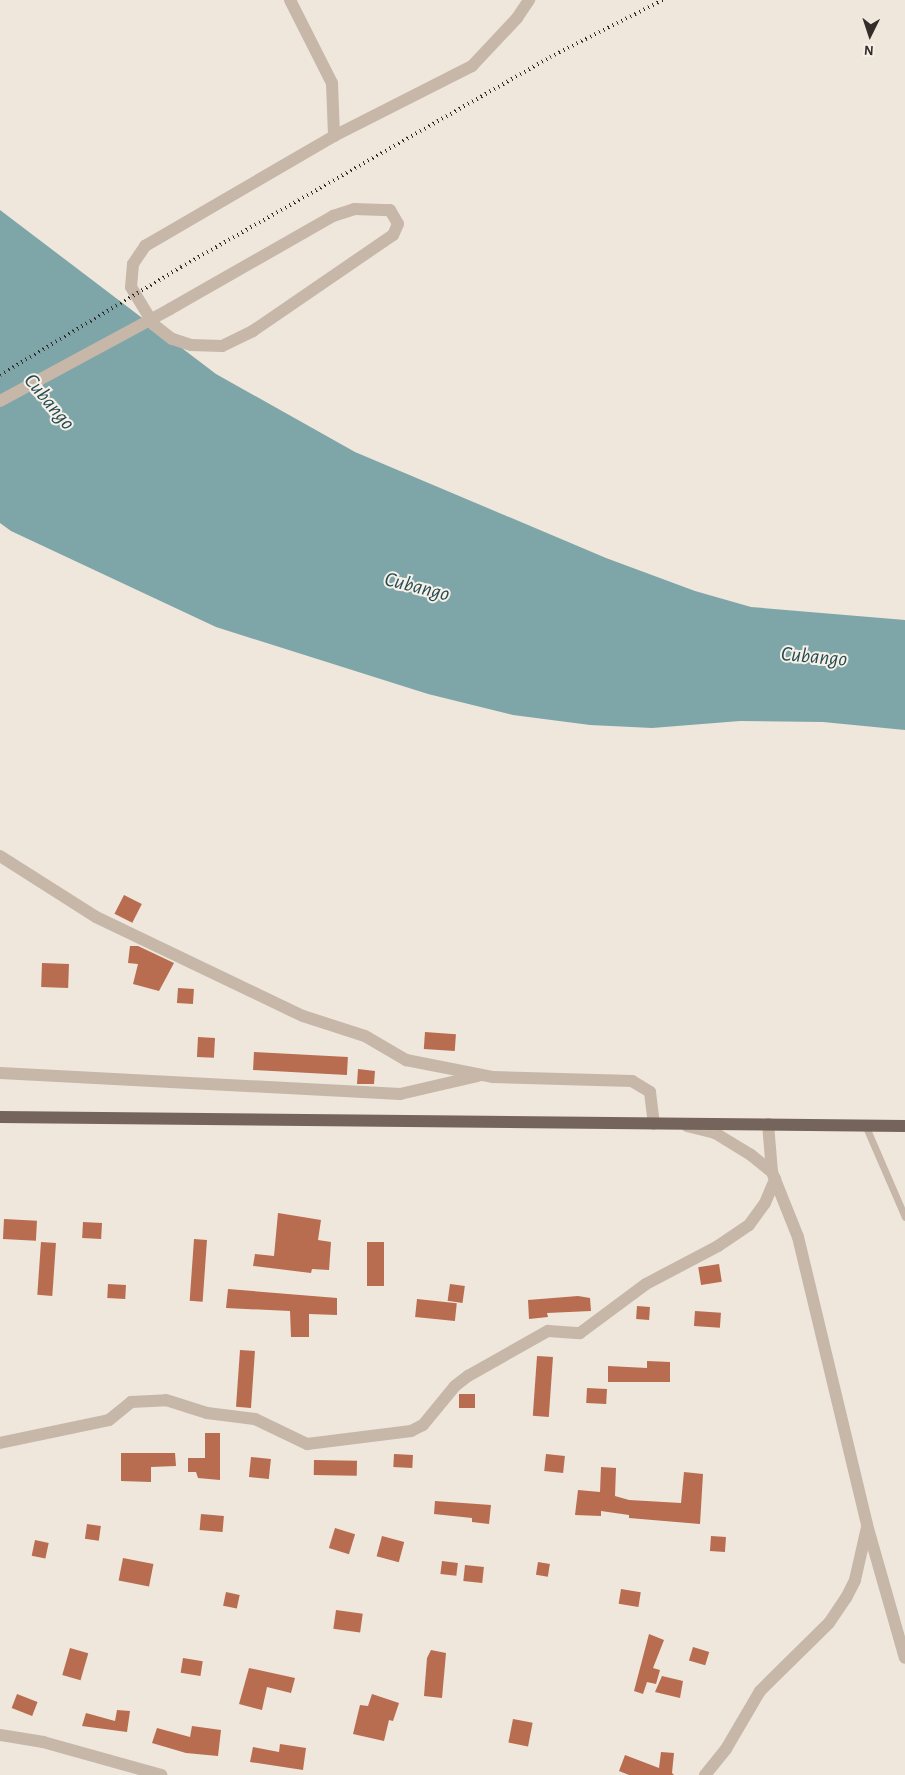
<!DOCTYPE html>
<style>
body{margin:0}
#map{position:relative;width:905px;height:1775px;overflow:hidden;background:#efe6dc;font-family:"Alegreya Sans",sans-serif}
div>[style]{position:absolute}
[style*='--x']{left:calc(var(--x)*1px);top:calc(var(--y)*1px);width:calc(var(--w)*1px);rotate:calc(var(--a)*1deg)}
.water>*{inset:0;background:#7ea6a9}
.building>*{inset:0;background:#b86c50;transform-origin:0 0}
.lane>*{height:7px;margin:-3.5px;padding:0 3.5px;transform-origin:3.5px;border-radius:3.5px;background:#c6b7a9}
.street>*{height:12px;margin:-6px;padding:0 6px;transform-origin:6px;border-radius:6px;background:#c6b7a9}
.primary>*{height:12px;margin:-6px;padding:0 6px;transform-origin:6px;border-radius:6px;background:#74645b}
.rail>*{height:4px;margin-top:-2px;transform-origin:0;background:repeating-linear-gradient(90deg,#342c28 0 1px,transparent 0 5px)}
.street-bridge>*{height:12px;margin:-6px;padding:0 6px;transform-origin:6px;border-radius:6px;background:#c6b7a9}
span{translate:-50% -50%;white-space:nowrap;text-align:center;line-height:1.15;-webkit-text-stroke:4px #f7f0e8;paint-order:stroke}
.water-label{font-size:21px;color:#224c51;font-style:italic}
.north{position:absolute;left:845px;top:10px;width:50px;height:50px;-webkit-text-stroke:4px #f7f0e8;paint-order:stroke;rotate:184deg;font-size:14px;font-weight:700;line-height:20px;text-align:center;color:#342c28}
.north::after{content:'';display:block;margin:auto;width:18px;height:22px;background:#342c28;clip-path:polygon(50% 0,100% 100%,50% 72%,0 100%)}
</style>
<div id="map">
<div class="water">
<i style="clip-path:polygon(0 210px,216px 374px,355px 452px,606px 558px,695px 591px,751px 607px,905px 620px,905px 730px,823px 722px,740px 721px,652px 728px,590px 725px,513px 715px,428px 694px,216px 627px,11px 531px,0 523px)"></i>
</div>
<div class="building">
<i style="left:124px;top:895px;width:20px;height:21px;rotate:27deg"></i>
<i style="clip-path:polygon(130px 946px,138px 946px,174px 963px,159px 991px,133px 984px,138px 964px,128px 963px)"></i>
<i style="left:42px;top:963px;width:27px;height:24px;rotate:2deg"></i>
<i style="left:178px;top:988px;width:16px;height:15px;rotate:4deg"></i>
<i style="left:425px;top:1032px;width:31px;height:17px;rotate:4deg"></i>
<i style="left:198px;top:1037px;width:17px;height:20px;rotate:3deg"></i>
<i style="left:254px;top:1052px;width:94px;height:18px;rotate:3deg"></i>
<i style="clip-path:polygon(358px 1069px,375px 1071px,374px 1084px,357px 1084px)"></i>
<i style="clip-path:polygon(278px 1213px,321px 1220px,318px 1240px,331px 1242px,329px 1270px,312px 1269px,311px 1273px,253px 1266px,255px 1254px,274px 1256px)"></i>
<i style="left:4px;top:1219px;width:33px;height:20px;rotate:3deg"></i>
<i style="left:83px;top:1222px;width:19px;height:16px;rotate:3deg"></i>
<i style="left:194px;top:1239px;width:13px;height:62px;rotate:4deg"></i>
<i style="left:41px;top:1242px;width:15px;height:53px;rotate:4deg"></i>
<i style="left:367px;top:1242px;width:17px;height:44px"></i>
<i style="left:719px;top:1264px;width:18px;height:21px;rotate:81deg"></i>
<i style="left:108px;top:1284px;width:18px;height:14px;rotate:3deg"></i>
<i style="left:450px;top:1284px;width:15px;height:17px;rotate:8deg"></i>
<i style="clip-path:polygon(228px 1289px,337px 1298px,337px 1315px,309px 1314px,309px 1337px,291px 1337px,290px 1311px,226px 1308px)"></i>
<i style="clip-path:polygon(578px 1296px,590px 1298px,591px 1311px,547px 1313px,548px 1317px,529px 1319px,528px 1300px)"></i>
<i style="left:417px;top:1299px;width:40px;height:18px;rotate:6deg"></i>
<i style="left:637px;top:1306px;width:13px;height:13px;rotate:4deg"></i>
<i style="left:695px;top:1311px;width:26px;height:15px;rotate:4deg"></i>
<i style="left:240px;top:1350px;width:15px;height:57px;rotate:4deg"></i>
<i style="left:537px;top:1356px;width:16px;height:60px;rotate:4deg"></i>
<i style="clip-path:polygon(647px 1361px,670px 1362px,670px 1382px,608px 1382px,608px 1366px,647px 1368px)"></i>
<i style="left:587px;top:1388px;width:20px;height:15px;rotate:3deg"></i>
<i style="left:459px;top:1394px;width:16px;height:14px"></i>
<i style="clip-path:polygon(205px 1433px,220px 1433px,220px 1480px,198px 1478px,196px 1472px,188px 1472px,188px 1458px,205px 1458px)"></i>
<i style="clip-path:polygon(121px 1453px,175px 1453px,176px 1466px,151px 1467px,151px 1482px,121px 1481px)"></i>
<i style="left:394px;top:1454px;width:19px;height:13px;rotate:3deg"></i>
<i style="left:546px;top:1454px;width:19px;height:17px;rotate:6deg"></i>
<i style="left:251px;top:1457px;width:20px;height:20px;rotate:6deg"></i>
<i style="left:314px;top:1460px;width:43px;height:15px;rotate:1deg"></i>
<i style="clip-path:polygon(601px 1467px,616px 1468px,615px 1496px,629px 1500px,681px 1503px,684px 1472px,703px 1474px,700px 1524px,629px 1518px,629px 1515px,601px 1511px,601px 1516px,575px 1515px,578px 1490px,600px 1492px)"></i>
<i style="clip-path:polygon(435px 1501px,491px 1505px,489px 1524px,472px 1522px,472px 1518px,434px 1514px)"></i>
<i style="left:201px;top:1514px;width:23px;height:16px;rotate:5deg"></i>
<i style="left:87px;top:1524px;width:14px;height:15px;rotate:8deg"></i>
<i style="left:335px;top:1528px;width:21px;height:21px;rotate:17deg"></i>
<i style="left:382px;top:1536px;width:23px;height:21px;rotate:15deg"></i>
<i style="left:711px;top:1536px;width:15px;height:15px;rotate:4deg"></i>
<i style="left:35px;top:1540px;width:14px;height:16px;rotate:12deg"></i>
<i style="left:123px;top:1558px;width:31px;height:23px;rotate:11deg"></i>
<i style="left:442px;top:1561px;width:16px;height:13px;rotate:7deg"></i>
<i style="left:538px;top:1562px;width:12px;height:13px;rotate:9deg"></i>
<i style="left:465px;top:1565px;width:19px;height:16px;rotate:6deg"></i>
<i style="left:621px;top:1589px;width:20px;height:15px;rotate:9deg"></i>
<i style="left:226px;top:1592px;width:14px;height:14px;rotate:12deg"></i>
<i style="left:336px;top:1610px;width:27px;height:19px;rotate:8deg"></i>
<i style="clip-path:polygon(649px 1634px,664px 1640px,653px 1668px,660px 1670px,656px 1684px,647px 1682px,643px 1694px,634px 1691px)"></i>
<i style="left:693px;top:1647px;width:17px;height:14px;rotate:17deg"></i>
<i style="left:70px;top:1648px;width:19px;height:28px;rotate:16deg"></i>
<i style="clip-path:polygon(431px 1650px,446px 1653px,442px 1698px,424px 1696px,427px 1658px)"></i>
<i style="left:183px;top:1658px;width:20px;height:15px;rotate:9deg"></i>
<i style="clip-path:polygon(249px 1668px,295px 1678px,291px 1693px,267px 1687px,262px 1710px,239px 1704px)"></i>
<i style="clip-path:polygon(662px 1676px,683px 1681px,680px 1698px,655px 1692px)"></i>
<i style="left:17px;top:1694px;width:22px;height:15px;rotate:21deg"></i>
<i style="clip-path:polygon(372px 1694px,399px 1703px,393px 1721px,389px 1720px,384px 1741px,353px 1734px,360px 1705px,368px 1706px)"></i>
<i style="clip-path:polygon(117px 1710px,130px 1711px,127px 1732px,82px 1726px,86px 1713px,115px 1721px)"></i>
<i style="left:513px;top:1719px;width:20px;height:24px;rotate:11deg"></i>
<i style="clip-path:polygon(192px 1726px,221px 1730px,218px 1756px,186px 1753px,152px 1743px,157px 1728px,190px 1737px)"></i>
<i style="clip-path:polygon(280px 1744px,306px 1748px,303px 1770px,250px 1762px,253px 1747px,279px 1752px)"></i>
<i style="clip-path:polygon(661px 1752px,674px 1753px,672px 1773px,674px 1775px,629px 1775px,619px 1771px,625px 1755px,659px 1768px)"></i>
</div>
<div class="lane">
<i style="--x:866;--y:1127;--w:98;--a:66.6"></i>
</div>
<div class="street">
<i style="--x:290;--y:0;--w:93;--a:63.2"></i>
<i style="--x:332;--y:83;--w:53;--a:87.8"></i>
<i style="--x:170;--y:309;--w:188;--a:-29.7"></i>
<i style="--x:333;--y:216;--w:22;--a:-18"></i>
<i style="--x:354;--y:209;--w:36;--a:2"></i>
<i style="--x:390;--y:210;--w:16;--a:60"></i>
<i style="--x:398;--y:224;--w:12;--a:114"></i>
<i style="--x:393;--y:235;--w:170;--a:145.6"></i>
<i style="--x:253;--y:331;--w:34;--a:154"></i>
<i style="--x:222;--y:346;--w:31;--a:-178"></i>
<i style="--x:191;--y:345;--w:20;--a:-162"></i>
<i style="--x:172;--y:339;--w:23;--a:-142"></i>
<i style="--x:154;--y:325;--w:44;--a:-121.2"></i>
<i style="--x:131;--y:287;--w:23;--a:-85"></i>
<i style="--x:133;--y:264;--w:22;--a:-56"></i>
<i style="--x:145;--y:246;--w:219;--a:-30.2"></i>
<i style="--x:334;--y:136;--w:155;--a:-26.9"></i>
<i style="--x:472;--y:66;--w:66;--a:-46.8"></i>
<i style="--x:517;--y:18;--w:22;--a:-56"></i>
<i style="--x:0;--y:856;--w:114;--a:32.4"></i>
<i style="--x:96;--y:917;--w:229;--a:25.6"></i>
<i style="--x:303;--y:1016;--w:65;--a:17.9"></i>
<i style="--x:365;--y:1036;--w:48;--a:30.3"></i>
<i style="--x:406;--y:1060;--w:89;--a:11.1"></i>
<i style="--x:493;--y:1077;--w:139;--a:1.6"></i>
<i style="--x:632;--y:1081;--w:21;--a:31"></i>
<i style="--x:650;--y:1092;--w:32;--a:83"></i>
<i style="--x:0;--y:1073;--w:401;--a:3"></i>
<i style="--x:400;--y:1094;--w:80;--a:-13"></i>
<i style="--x:768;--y:1124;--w:48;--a:85.2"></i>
<i style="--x:772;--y:1172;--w:70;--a:68.2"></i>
<i style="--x:798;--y:1237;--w:296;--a:76.5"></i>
<i style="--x:867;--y:1525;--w:138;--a:74.1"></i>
<i style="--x:687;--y:1126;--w:29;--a:14"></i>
<i style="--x:715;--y:1133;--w:42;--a:31.4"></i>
<i style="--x:751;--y:1155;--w:27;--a:39"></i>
<i style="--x:0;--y:1443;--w:111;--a:-11.9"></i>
<i style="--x:109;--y:1420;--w:28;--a:-39"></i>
<i style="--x:131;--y:1402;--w:35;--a:-3"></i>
<i style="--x:166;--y:1400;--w:43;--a:17.6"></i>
<i style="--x:207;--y:1413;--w:48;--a:7.1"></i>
<i style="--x:255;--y:1419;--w:58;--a:25.7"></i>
<i style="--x:307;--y:1444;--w:105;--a:-7.1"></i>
<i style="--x:411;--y:1431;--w:13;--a:-27"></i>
<i style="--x:423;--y:1425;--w:50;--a:-50.6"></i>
<i style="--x:455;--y:1386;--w:16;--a:-38"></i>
<i style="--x:468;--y:1376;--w:92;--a:-29.4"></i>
<i style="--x:548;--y:1331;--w:32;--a:4"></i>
<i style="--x:580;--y:1333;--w:82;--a:-36.6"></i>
<i style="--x:646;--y:1284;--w:81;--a:-27.8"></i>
<i style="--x:718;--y:1246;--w:37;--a:-34"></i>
<i style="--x:749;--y:1225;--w:27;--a:-54"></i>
<i style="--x:765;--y:1203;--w:26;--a:-67"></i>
<i style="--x:0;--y:1735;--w:44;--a:9.2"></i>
<i style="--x:43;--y:1742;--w:123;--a:15.6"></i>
<i style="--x:705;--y:1775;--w:33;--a:-51"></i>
<i style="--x:726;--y:1749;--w:67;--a:-59.6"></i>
<i style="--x:760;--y:1691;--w:97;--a:-44.6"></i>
<i style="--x:829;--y:1623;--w:30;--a:-56"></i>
<i style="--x:846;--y:1598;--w:20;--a:-63"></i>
<i style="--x:855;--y:1580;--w:54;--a:-77.2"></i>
</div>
<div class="primary">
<i style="--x:0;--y:1117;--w:905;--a:0.57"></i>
</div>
<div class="rail">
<i style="--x:0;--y:375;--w:211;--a:-30.8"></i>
<i style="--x:181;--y:267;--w:425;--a:-29.6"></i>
<i style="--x:550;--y:57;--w:127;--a:-26.8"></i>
</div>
<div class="street-bridge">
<i style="--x:0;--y:401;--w:193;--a:-28.4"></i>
</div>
<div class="water-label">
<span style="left:49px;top:402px;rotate:50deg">Cubango</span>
<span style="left:417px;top:587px;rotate:14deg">Cubango</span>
<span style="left:814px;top:657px;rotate:5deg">Cubango</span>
</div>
<div class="north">N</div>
</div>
